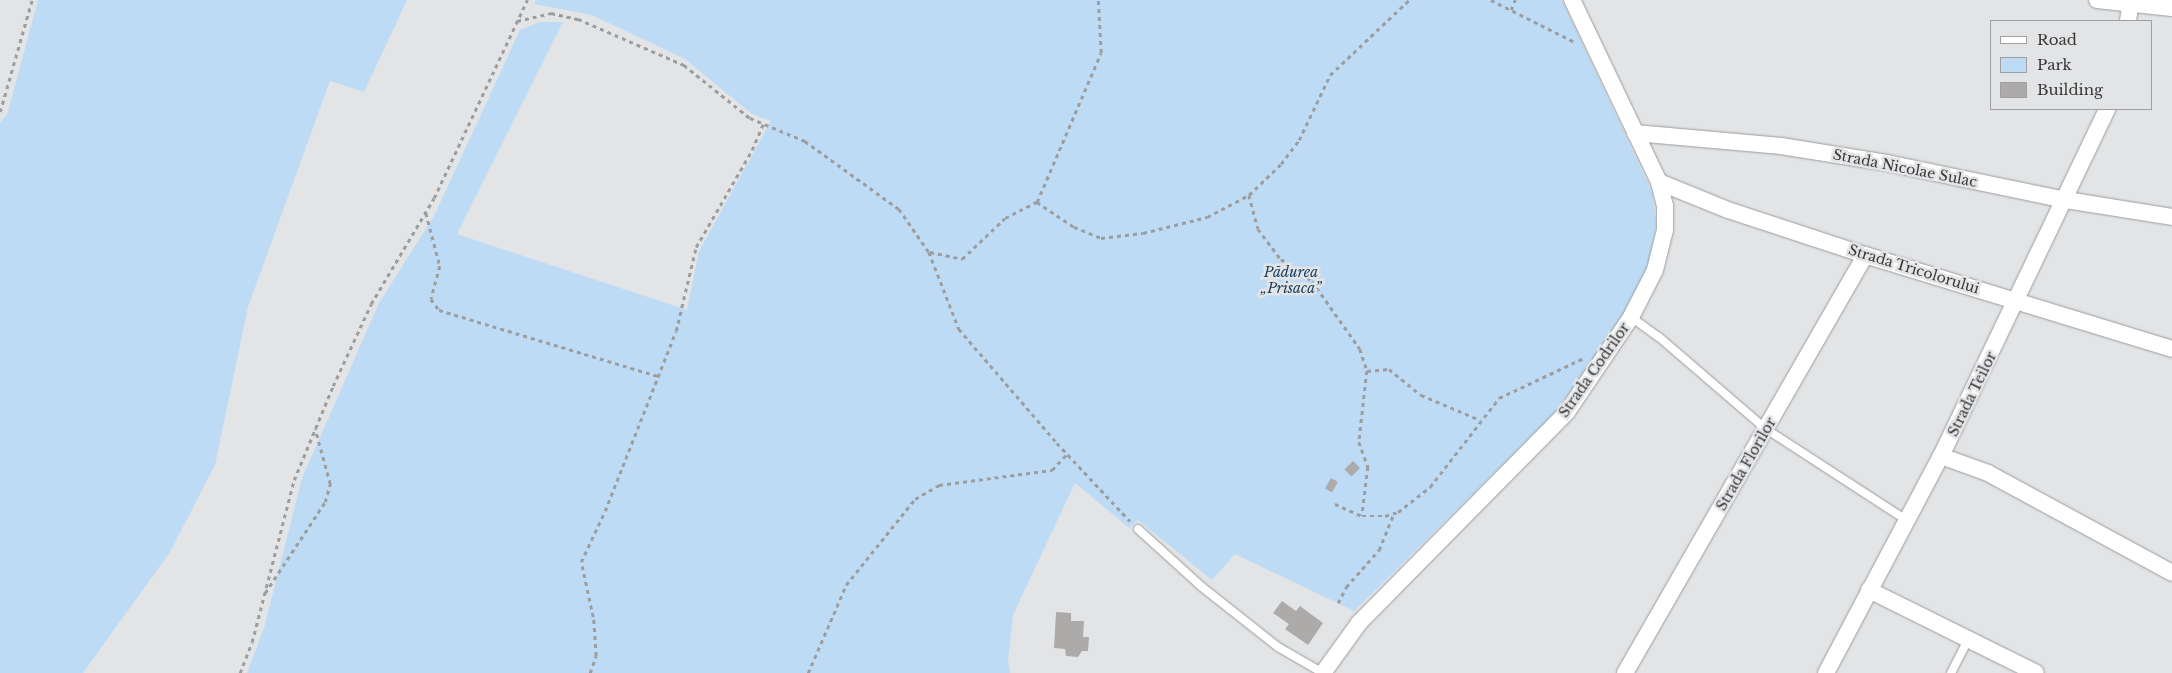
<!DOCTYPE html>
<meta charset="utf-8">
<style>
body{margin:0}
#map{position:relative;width:2172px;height:673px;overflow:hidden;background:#e3e4e6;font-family:"Libre Baskerville",serif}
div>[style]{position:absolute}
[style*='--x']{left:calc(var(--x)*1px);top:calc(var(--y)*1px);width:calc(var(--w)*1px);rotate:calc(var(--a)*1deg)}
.green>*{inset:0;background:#bedbf5}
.building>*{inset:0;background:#acabaa;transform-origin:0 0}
.path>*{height:2.5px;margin-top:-1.25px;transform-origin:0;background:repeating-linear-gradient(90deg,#9c9d9e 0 4px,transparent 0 8px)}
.roads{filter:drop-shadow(0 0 1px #9a9c9d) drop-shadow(0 0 1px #9a9c9d)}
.service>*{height:8px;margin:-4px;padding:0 4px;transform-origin:4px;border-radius:4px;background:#fff}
.minor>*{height:16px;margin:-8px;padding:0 8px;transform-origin:8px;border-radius:8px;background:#fff}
span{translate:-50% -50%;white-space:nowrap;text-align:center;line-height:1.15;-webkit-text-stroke:5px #e3e4e6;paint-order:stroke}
.street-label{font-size:14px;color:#383839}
.park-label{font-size:14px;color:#163f5f;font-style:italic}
.legend{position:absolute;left:1990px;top:20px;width:162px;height:90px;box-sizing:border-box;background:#e3e4e6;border:1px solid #9f9fa1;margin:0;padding:6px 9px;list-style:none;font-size:15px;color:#383839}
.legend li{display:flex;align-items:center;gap:10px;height:25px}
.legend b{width:25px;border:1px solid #9f9fa1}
</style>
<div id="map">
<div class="green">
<i style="clip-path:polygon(38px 0,407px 0,364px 92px,330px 81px,248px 307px,215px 465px,170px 552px,83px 673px,0 673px,0 122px,7px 115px)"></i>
<i style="clip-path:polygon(536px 0,1562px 0,1652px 192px,1656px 223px,1649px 265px,1627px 312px,1565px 403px,1354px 611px,1235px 554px,1212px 580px,1138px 520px,1129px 528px,1075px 483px,1013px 615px,1008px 660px,1010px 673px,247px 673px,264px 628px,302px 478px,379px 303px,434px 216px,520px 30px,540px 22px,563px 22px,457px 234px,687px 310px,699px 251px,771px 121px,752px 114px,685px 59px,592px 15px,534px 4px)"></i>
</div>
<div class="building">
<i style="left:1353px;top:461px;width:10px;height:12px;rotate:45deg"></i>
<i style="left:1331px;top:478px;width:8px;height:12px;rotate:30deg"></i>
<i style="clip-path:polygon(1282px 601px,1296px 611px,1300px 606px,1323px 623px,1308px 645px,1285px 629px,1289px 624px,1273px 613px)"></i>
<i style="clip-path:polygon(1056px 612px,1071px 613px,1071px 621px,1084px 621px,1083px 637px,1089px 637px,1088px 651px,1082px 651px,1078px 657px,1066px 656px,1065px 649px,1054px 648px)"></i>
</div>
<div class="path">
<i style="--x:1491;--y:0;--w:94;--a:26.6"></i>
<i style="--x:1511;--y:10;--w:11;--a:-68"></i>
<i style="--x:517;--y:21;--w:35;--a:-13"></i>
<i style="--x:551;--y:13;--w:28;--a:13"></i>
<i style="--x:578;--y:19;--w:116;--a:23.5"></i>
<i style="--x:684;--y:65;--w:85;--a:38.8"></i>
<i style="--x:750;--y:118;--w:60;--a:22.7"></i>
<i style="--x:805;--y:141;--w:116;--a:35.9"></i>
<i style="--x:899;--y:209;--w:52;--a:55.1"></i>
<i style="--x:929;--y:252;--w:83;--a:68.7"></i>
<i style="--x:959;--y:329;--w:150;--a:49.3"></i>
<i style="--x:1057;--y:443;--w:107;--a:46.9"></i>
<i style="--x:0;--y:112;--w:116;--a:-74.1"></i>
<i style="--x:1249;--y:195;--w:35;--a:75"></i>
<i style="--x:1258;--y:229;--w:38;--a:53"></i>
<i style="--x:1281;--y:259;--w:38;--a:35"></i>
<i style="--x:1312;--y:281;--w:83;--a:54.8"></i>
<i style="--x:1360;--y:349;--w:23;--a:72"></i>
<i style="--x:1367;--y:371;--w:71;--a:96.4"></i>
<i style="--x:1359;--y:442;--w:27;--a:70"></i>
<i style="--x:1368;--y:467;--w:49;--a:97"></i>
<i style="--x:1037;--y:202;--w:45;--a:34"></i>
<i style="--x:1074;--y:227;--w:29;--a:22"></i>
<i style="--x:1101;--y:238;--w:42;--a:-6.8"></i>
<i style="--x:1143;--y:233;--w:66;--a:-14"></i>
<i style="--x:1207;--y:217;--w:47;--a:-27.6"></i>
<i style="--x:1249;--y:195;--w:45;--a:-44.1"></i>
<i style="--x:1281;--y:164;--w:30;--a:-53"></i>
<i style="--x:1299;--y:140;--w:72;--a:-64.5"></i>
<i style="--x:1330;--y:75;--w:109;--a:-43.5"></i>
<i style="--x:426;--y:213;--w:55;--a:75.2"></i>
<i style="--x:440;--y:266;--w:34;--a:105"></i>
<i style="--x:431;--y:299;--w:14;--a:54"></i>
<i style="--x:439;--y:310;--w:229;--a:16.8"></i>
<i style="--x:930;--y:252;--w:33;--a:12"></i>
<i style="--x:962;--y:259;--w:59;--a:-43.6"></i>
<i style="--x:1005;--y:218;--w:36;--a:-27"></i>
<i style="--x:1037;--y:202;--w:162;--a:-66.8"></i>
<i style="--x:1101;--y:53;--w:53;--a:-93.2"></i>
<i style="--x:1367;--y:371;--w:22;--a:-5"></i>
<i style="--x:1389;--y:369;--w:41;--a:39.1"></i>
<i style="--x:1421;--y:395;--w:64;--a:23"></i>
<i style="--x:1335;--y:504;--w:30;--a:24"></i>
<i style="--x:1362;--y:516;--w:23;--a:0"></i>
<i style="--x:1385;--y:516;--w:14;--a:-17"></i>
<i style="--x:1398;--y:512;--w:41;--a:-38"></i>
<i style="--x:1430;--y:487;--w:113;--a:-52.2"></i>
<i style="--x:1499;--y:398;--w:94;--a:-25.2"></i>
<i style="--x:265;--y:593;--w:109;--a:-56.6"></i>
<i style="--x:325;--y:502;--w:19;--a:-74"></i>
<i style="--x:330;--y:484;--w:57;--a:-105.3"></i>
<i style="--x:1338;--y:603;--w:18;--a:-63"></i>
<i style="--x:1346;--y:587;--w:50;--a:-48.3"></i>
<i style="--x:1379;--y:550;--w:40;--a:-68"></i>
<i style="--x:240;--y:673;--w:33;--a:-69"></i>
<i style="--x:252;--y:642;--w:167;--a:-75.5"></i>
<i style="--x:294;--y:480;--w:102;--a:-67.5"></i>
<i style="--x:333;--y:386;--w:90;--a:-65.1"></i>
<i style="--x:371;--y:304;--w:123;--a:-59.3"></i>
<i style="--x:434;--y:198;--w:219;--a:-64.8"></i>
<i style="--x:590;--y:673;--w:18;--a:-71"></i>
<i style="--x:596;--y:656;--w:39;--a:-94"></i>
<i style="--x:593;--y:617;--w:56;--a:-102.3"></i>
<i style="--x:581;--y:562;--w:56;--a:-64.8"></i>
<i style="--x:605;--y:511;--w:193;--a:-68.5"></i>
<i style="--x:676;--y:331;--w:86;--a:-76.6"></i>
<i style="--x:696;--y:247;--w:112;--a:-60"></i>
<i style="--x:752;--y:150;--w:28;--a:-67"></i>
<i style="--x:808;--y:673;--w:96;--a:-66.6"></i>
<i style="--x:846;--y:585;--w:110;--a:-51.3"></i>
<i style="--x:915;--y:499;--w:28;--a:-30"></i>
<i style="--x:939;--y:485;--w:114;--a:-7.6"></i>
<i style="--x:1052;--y:470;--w:22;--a:-47"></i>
</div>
<div class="roads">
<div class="service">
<i style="--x:1631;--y:317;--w:34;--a:36"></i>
<i style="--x:1659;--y:337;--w:141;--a:40.7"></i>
<i style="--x:1766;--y:429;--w:167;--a:33"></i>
<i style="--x:1138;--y:529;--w:86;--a:42.2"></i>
<i style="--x:1202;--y:587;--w:97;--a:38.3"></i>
<i style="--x:1278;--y:647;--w:52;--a:30"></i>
<i style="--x:1951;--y:673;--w:38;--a:-63"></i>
</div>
<div class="minor">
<i style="--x:2097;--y:0;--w:75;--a:6.1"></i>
<i style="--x:2128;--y:21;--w:21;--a:-82"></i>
<i style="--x:1635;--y:133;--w:147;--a:5.1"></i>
<i style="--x:1781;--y:146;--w:107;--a:9.1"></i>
<i style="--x:1887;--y:163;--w:183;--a:11.7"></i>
<i style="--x:2066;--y:200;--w:107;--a:9.1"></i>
<i style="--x:1659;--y:182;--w:74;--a:22.1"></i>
<i style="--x:1728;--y:210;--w:144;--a:18.2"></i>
<i style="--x:1865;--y:255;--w:321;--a:17"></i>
<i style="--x:1941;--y:456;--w:50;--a:19.9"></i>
<i style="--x:1988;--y:473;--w:209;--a:28.5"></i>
<i style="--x:1869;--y:590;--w:186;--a:26.4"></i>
<i style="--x:1323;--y:673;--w:62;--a:-54.2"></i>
<i style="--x:1359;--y:623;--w:296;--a:-45.4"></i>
<i style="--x:1567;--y:412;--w:115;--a:-56"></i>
<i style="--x:1631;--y:317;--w:53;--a:-62.9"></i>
<i style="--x:1655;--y:270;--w:41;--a:-76"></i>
<i style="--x:1665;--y:230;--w:24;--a:-90"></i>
<i style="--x:1665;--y:206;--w:25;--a:-104"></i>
<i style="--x:1659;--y:182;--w:202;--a:-115.5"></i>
<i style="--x:1625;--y:673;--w:482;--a:-60.1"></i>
<i style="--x:1826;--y:673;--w:246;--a:-62.1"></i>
<i style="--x:1941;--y:456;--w:385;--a:-64.4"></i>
</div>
</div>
<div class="street-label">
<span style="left:1905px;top:168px;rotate:11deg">Strada Nicolae Sulac</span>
<span style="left:1914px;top:269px;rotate:17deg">Strada Tricolorului</span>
<span style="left:1594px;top:370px;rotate:-55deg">Strada Codrilor</span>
<span style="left:1972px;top:394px;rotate:-64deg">Strada Teilor</span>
<span style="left:1746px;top:464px;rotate:-60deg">Strada Florilor</span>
</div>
<div class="park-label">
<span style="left:1291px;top:280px">Pădurea<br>„Prisaca”</span>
</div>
<ul class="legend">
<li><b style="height:6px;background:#fff"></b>Road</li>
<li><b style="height:14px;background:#bedbf5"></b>Park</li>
<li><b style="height:14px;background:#acabaa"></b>Building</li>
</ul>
</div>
